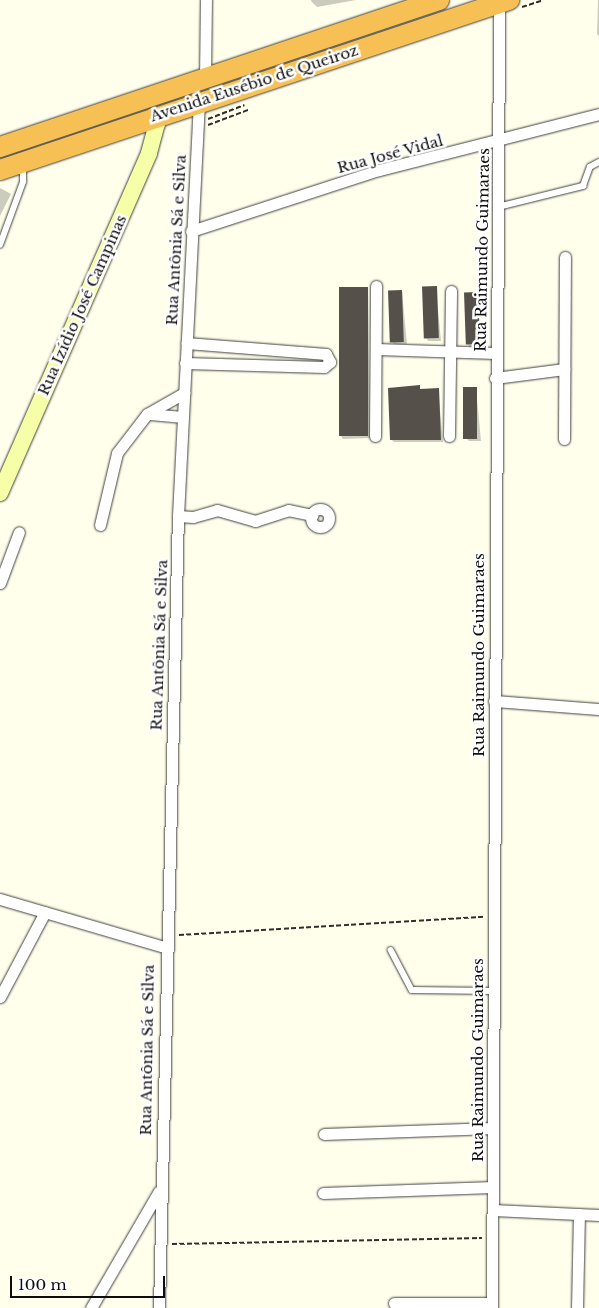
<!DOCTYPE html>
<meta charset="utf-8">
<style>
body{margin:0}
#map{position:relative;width:599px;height:1308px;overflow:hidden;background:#ffffec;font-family:"Libre Baskerville",serif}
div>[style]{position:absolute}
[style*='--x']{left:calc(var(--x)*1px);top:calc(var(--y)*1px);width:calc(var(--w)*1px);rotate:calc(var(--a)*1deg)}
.shadow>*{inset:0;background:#0003}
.building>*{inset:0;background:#555049;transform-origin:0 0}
.path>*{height:2px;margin-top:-1px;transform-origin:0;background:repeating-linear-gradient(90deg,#2f2f2f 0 5px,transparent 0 7.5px)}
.roads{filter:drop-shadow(0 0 1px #404040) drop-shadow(0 0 1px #404040)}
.lane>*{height:5.5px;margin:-2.75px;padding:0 2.75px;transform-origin:2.75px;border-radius:2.75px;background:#fff}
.street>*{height:11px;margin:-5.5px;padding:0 5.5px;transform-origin:5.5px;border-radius:5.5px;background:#fff}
.street>.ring{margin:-5.5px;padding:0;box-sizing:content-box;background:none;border:11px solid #fff;border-radius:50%}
.secondary>*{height:16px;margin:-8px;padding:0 8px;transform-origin:8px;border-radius:8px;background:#f6ffa7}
.highway>*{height:20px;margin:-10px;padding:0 10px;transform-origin:10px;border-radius:10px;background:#f6c054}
span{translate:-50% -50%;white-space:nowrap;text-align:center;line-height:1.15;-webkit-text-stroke:5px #fff;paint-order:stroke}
.street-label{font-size:15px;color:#0d0d0d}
.scale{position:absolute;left:10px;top:1276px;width:155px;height:22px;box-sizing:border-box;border:2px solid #0d0d0d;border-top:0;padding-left:6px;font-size:15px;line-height:18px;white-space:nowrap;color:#0d0d0d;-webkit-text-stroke:4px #fff;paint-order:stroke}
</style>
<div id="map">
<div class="shadow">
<i style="clip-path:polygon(356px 0,317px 7px,311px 1px,311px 0)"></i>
<i style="clip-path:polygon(598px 0,599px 0,599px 36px,597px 34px)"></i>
<i style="clip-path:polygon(0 188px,11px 194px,0 216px)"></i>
<i style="clip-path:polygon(368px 288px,370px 438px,343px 439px,341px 436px)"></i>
<i style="clip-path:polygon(436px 288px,441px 341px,428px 341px,426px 338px)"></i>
<i style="clip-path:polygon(402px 291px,407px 344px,394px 344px,391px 341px)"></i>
<i style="clip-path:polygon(477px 294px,482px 346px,470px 347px,467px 344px)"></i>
<i style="clip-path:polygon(476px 388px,481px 441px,469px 441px,466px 438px)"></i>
<i style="clip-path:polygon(438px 389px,443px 442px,394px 442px,391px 439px)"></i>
</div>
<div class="building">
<i style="left:437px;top:286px;width:52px;height:15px;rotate:88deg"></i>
<i style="left:368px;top:287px;width:149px;height:29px;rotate:90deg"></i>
<i style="left:402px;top:290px;width:52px;height:14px;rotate:88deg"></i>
<i style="left:478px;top:292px;width:52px;height:14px;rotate:88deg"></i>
<i style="clip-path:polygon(420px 385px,420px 389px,439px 388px,441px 440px,390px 440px,388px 388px)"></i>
<i style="left:463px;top:387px;width:14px;height:52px"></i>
</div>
<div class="path">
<i style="--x:522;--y:7;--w:22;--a:-18"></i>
<i style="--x:208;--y:119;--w:39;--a:-21"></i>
<i style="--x:208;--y:125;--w:43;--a:-20.6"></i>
<i style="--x:179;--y:935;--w:306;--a:-3.4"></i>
<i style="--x:172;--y:1244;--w:310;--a:-1.1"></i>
</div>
<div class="roads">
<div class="lane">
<i style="--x:498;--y:207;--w:88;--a:-13.9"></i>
<i style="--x:583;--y:186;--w:20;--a:-70"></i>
<i style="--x:590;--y:167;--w:10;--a:-29"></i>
<i style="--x:0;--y:245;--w:67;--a:-69.9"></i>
<i style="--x:23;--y:182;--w:15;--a:-90"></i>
<i style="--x:391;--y:950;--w:45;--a:62.3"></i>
<i style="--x:412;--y:990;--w:82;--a:0.7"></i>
</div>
<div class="street">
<i style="--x:205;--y:79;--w:79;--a:-89.3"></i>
<i style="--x:191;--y:231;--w:198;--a:-18"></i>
<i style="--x:379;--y:170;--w:227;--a:-14.3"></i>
<i style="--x:376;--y:349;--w:119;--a:1.9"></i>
<i style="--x:185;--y:363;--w:139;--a:1.6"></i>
<i style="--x:324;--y:367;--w:8;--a:-40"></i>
<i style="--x:330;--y:362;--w:9;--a:-117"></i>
<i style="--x:326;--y:354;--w:140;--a:-175.5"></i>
<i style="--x:495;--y:378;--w:70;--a:-7.4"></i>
<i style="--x:183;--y:417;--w:36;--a:-175"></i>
<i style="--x:147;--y:414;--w:43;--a:-29.6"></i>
<i style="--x:375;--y:436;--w:150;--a:-89.6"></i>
<i style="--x:449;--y:436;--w:145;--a:-89.2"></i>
<i style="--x:564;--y:439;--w:182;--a:-89.7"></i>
<i class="ring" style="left:311px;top:509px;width:7px;height:7px"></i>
<i style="--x:178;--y:516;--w:15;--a:4"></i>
<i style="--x:193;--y:517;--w:25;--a:-16"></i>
<i style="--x:217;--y:510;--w:40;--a:16"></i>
<i style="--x:255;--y:521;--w:35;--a:-18"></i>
<i style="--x:288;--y:510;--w:25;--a:12"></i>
<i style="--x:100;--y:525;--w:74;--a:-76.7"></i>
<i style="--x:117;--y:453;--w:49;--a:-52.4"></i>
<i style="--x:0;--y:583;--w:54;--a:-69.6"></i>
<i style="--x:494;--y:701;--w:105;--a:4.4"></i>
<i style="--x:0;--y:899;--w:171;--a:16.3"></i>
<i style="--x:0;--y:997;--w:96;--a:-62.1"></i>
<i style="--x:324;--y:1134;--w:169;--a:-2"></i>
<i style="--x:323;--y:1193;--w:170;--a:-2"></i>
<i style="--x:493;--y:1210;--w:106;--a:2.7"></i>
<i style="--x:394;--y:1303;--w:98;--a:0"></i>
<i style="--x:91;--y:1308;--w:135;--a:-59.8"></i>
<i style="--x:159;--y:1308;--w:792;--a:-88.63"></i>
<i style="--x:178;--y:516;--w:415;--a:-87.1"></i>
<i style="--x:492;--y:1308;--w:1305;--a:-89.69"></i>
<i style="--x:577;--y:1308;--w:94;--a:-88.8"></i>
</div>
<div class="secondary">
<i style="--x:0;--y:493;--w:371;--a:-66.3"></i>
<i style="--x:149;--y:153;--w:30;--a:-75"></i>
<i style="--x:157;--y:124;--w:9;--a:-111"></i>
</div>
<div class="highway">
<i style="--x:0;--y:147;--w:463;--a:-18.5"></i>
<i style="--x:0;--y:170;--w:537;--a:-18.47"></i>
</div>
</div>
<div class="street-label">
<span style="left:254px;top:83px;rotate:-18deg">Avenida Eusébio de Queiroz</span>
<span style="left:390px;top:154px;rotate:-15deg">Rua José Vidal</span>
<span style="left:176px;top:240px;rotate:-87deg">Rua Antônia Sá e Silva</span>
<span style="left:482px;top:250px;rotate:-89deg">Rua Raimundo Guimaraes</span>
<span style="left:82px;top:305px;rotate:-66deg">Rua Izídio José Campinas</span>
<span style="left:159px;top:645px;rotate:-88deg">Rua Antônia Sá e Silva</span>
<span style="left:479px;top:655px;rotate:-90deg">Rua Raimundo Guimaraes</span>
<span style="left:147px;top:1050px;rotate:-89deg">Rua Antônia Sá e Silva</span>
<span style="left:478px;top:1060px;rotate:-90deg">Rua Raimundo Guimaraes</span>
</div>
<div class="scale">100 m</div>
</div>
